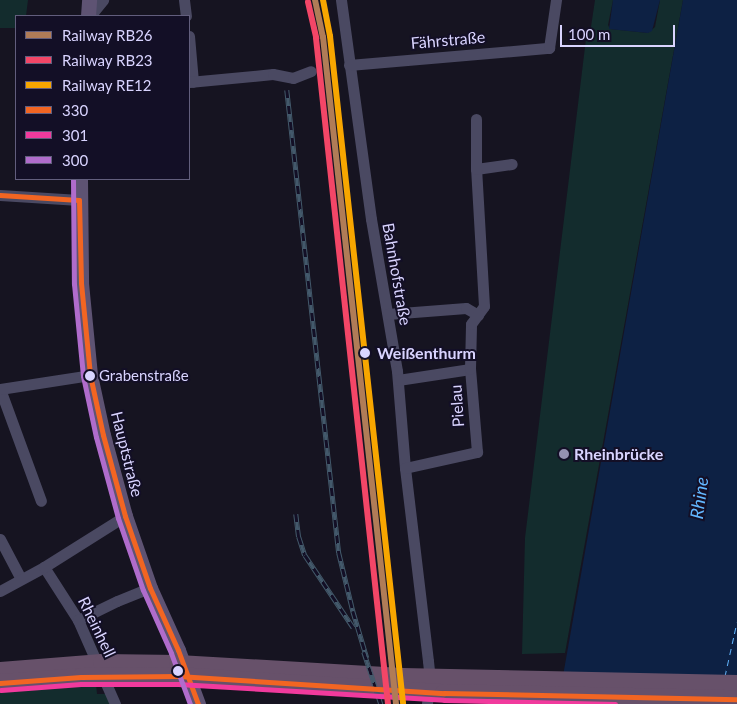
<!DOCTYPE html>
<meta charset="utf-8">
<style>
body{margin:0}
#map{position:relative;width:737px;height:704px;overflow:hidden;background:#161421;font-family:Lato,sans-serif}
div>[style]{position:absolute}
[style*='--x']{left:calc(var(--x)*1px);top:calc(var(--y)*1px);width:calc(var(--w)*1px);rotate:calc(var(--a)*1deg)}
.green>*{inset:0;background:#132c2d}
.water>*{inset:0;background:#0d2144}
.ferry>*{height:1px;margin-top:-0.5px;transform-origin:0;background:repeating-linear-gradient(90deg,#62b6ff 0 6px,transparent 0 11px)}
.minor>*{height:11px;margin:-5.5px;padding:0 5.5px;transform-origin:5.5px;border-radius:5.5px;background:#4a4962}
.major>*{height:15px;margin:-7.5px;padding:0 7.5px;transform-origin:7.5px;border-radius:7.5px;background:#5e5373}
.highway>*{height:18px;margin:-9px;padding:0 9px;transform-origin:9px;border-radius:9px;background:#67516a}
.rail>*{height:4.5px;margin-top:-2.25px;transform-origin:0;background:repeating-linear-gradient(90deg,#130f26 0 8px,#43596b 0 16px);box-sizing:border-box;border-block:1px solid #43596b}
.bus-1>*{height:5px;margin:-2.5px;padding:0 2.5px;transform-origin:2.5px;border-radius:2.5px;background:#f26522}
.bus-2>*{height:5px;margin:-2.5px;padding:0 2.5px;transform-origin:2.5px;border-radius:2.5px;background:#f13a9d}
.bus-3>*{height:5px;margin:-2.5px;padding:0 2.5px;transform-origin:2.5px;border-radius:2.5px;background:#b06ccc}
.rail-1>*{height:6px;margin:-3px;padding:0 3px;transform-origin:3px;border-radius:3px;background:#b07c57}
.rail-2>*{height:6px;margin:-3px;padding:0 3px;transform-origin:3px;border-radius:3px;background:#f34667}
.rail-3>*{height:6px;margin:-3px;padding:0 3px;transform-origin:3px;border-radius:3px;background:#f7a600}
.dots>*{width:14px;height:14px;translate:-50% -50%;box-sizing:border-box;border:2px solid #130f26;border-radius:50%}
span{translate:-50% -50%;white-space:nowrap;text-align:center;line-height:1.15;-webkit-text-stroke:4px #130f26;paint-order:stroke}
.bus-label{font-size:15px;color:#d9d4ff}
.left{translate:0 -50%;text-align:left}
.street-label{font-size:16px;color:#d9d4ff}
.stop-label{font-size:16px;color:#d9d4ff;font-weight:700}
.poi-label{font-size:16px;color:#d9d4ff;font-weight:700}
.water-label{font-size:18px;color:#62b6ff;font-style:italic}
.legend{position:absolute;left:15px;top:15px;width:175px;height:165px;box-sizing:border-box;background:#130f26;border:1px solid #625e7d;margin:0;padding:6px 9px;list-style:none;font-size:15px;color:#d9d4ff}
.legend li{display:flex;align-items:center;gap:10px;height:25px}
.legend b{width:25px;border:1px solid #625e7d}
.scale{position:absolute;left:560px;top:25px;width:115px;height:22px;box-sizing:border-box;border:2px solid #d9d4ff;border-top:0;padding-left:6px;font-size:15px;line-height:18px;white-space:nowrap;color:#d9d4ff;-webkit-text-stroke:4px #130f26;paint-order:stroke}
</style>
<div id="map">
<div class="green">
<i style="clip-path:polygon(0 0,28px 0,26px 16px,16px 16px,16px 28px,0 28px)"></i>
<i style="clip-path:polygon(595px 0,613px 0,608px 25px,610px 29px,648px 33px,655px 27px,660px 0,683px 0,565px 653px,522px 654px,525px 538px,586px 39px,591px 27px)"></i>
<i style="clip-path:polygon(96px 684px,97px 694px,116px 694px,117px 704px,0 704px,0 690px)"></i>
</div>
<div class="water">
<i style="clip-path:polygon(613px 0,660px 0,652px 31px,648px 33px,609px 29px)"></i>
<i style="clip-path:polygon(683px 0,737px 0,737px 704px,558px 704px)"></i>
</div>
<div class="ferry">
<i style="--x:725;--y:676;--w:55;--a:-77.5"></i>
</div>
<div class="minor">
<i style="--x:184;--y:0;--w:16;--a:83"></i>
<i style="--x:341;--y:0;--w:221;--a:82.2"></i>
<i style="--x:371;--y:219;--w:154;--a:80.3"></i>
<i style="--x:397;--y:371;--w:97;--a:85.3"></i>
<i style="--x:405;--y:468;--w:194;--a:83.2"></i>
<i style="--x:428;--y:661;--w:18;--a:84"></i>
<i style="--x:430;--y:679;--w:25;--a:97"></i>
<i style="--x:90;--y:16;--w:21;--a:-51"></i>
<i style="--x:189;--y:36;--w:46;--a:85"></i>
<i style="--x:349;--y:65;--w:201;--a:-4.9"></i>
<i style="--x:549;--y:48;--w:49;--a:-81.7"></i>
<i style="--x:189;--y:82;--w:84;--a:-5.4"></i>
<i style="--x:273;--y:74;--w:20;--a:11"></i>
<i style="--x:293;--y:78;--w:19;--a:-21"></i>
<i style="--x:476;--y:169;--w:36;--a:-8"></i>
<i style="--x:0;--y:195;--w:79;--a:3.6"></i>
<i style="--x:388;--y:314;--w:78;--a:-4.4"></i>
<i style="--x:466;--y:308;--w:14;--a:30"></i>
<i style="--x:398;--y:380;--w:73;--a:-8.7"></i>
<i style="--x:0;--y:389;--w:119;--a:69.9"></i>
<i style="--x:0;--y:389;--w:91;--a:-8.8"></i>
<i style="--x:405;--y:468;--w:74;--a:-12.5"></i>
<i style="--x:477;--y:452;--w:83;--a:-94.8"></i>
<i style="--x:470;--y:369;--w:45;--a:-88.7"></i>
<i style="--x:471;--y:324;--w:22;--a:-54"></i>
<i style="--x:484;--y:306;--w:137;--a:-93.3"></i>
<i style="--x:476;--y:169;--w:50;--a:-90"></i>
<i style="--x:0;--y:539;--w:45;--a:62.3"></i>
<i style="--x:44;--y:567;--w:63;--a:57.3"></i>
<i style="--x:78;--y:620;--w:92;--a:66.2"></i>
<i style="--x:0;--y:591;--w:50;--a:-28.6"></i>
<i style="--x:44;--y:567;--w:96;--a:-32.2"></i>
<i style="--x:78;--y:620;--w:43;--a:-26"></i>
<i style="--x:117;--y:601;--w:35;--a:-22"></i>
</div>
<div class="major">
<i style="--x:88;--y:16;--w:16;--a:-86"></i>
<i style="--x:80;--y:179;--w:104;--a:89.4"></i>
<i style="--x:81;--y:283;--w:92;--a:84.4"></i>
<i style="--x:90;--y:375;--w:61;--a:77.8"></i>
<i style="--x:103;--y:435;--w:84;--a:74.8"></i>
<i style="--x:125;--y:516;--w:76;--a:70.9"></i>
<i style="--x:150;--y:588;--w:68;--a:65.7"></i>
<i style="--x:178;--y:650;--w:58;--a:69.7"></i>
</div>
<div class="highway">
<i style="--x:0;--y:671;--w:102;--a:-4.5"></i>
<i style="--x:102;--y:663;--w:76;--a:0.8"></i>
<i style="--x:178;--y:664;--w:224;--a:3.3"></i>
<i style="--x:402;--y:677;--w:335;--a:1.2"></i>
<i style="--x:0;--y:683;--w:81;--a:-4.2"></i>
<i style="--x:81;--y:677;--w:97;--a:-0.6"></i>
<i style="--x:178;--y:676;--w:267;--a:3.7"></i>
<i style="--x:444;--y:693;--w:293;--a:1.2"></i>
</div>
<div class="rail">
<i style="--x:287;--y:90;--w:466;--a:83.6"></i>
<i style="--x:339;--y:553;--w:60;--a:76.4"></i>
<i style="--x:353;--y:611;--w:49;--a:73.4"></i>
<i style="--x:296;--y:514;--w:23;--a:83"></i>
<i style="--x:299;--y:537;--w:19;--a:72"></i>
<i style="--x:305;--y:555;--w:87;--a:56.3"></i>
<i style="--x:364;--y:652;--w:55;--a:71.9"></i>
</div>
<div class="bus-1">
<i style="--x:0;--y:195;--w:79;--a:3.6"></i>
<i style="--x:79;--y:200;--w:83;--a:88.6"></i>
<i style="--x:81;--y:283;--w:92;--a:84.4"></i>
<i style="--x:90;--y:375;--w:61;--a:77.8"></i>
<i style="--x:103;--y:435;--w:84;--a:74.8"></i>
<i style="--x:125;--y:516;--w:76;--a:70.9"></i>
<i style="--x:150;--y:588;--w:68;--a:65.7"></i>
<i style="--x:178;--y:650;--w:58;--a:69.7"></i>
<i style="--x:0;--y:683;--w:81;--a:-4.2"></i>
<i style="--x:81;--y:677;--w:97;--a:-0.6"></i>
<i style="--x:178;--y:676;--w:267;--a:3.7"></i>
<i style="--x:444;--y:693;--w:293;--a:1.2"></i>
</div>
<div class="bus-2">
<i style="--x:1;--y:690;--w:80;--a:-4.3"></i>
<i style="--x:81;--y:684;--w:97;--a:0"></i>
<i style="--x:178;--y:684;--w:266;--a:3.4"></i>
<i style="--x:444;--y:700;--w:171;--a:1.3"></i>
</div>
<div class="bus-3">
<i style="--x:73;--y:179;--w:105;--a:89.5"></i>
<i style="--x:74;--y:284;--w:92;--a:84.4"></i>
<i style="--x:83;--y:376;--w:62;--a:78"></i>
<i style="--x:96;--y:437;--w:84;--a:74.8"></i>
<i style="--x:118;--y:518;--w:76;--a:70.9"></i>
<i style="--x:143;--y:590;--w:69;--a:66"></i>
<i style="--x:171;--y:653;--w:54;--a:69.6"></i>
</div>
<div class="rail-1">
<i style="--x:315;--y:0;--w:38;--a:78"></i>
<i style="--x:323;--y:37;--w:671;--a:83.75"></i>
</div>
<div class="rail-2">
<i style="--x:308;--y:2;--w:37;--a:77"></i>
<i style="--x:316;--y:38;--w:670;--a:83.83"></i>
</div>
<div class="rail-3">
<i style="--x:323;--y:0;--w:37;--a:79"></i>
<i style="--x:330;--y:36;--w:671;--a:83.75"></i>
</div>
<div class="dots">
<i style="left:365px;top:353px;background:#d9d4ff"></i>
<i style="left:90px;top:376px;background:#d9d4ff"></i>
<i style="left:564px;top:454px;background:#9591b1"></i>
<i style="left:178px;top:671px;background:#d9d4ff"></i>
</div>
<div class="bus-label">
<span class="left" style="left:99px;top:376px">Grabenstraße</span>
</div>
<div class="street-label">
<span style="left:448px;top:40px;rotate:-5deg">Fährstraße</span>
<span style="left:397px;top:274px;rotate:80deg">Bahnhofstraße</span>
<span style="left:457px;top:406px;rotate:-94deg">Pielau</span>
<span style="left:127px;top:454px;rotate:76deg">Hauptstraße</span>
<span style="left:97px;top:627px;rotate:64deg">Rheinhell</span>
</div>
<div class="stop-label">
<span class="left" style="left:377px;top:353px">Weißenthurm</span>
</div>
<div class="poi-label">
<span class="left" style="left:574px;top:454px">Rheinbrücke</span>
</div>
<div class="water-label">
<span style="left:699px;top:498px;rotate:-82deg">Rhine</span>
</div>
<ul class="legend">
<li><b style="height:6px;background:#b07c57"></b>Railway RB26</li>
<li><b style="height:6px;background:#f34667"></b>Railway RB23</li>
<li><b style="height:6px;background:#f7a600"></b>Railway RE12</li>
<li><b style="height:6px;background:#f26522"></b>330</li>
<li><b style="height:6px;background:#f13a9d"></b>301</li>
<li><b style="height:6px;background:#b06ccc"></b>300</li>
</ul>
<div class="scale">100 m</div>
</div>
